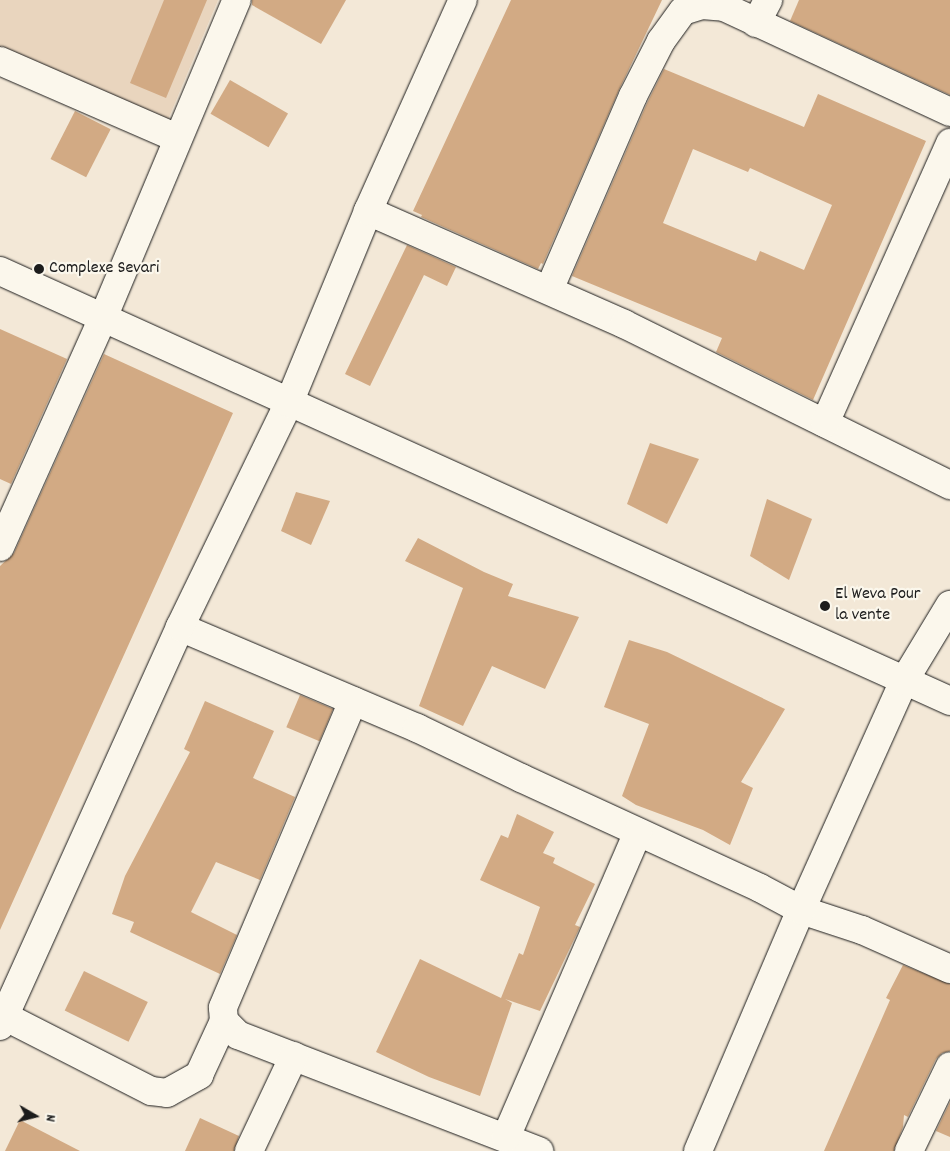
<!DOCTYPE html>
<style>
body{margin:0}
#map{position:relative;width:950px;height:1151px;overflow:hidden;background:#f3e8d7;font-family:Dekko,sans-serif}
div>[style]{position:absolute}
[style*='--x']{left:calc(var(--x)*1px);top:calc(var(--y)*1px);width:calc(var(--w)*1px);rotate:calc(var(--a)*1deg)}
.built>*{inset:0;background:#e9d5be}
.building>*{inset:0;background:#d2aa84;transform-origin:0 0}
.roads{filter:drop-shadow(0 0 1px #1c1c1c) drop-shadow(0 0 1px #1c1c1c)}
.minor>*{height:28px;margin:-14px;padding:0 14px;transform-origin:14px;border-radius:14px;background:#fbf7ec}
.secondary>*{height:28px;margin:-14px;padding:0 14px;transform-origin:14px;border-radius:14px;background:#fbf7ec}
.dots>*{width:14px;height:14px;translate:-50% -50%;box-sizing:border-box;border:2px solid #fbf7ec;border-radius:50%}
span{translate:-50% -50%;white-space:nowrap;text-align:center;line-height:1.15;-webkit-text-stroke:4.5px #fbf7ec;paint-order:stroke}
.poi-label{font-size:18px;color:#1c1c1c}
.left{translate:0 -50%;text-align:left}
.north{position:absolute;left:10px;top:1091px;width:50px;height:50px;-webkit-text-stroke:4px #fbf7ec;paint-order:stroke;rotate:98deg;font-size:14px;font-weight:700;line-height:20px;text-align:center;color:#1c1c1c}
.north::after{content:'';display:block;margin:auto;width:18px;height:22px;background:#1c1c1c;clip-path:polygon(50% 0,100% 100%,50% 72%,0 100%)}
</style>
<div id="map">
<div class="built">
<i style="clip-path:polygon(0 0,218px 0,167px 122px,0 51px)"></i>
</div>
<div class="building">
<i style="clip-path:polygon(164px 0,207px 0,166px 98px,130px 83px)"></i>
<i style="clip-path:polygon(252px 0,346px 0,321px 44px,252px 5px)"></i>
<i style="clip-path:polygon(511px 0,662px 0,619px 90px,543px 264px,541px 263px,538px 269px,421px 217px,422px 215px,413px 211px)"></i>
<i style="clip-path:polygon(799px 0,950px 0,950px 95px,790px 21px)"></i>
<i style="clip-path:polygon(evenodd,664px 69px,804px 127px,818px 94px,926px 141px,813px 400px,716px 352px,722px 338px,572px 276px,647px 103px,664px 69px,693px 149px,748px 172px,750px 168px,832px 205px,804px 270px,760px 251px,756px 261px,663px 223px,693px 149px)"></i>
<i style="left:230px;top:80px;width:67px;height:39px;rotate:30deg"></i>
<i style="left:75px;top:111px;width:40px;height:54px;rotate:27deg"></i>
<i style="clip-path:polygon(407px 245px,456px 267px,447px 286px,424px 275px,370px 386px,345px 374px)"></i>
<i style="clip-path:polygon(0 329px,67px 359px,11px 484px,0 479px)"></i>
<i style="clip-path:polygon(104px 354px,233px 413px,0 930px,0 566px,14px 553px)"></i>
<i style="clip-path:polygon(650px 443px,699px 459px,667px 524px,627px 504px)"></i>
<i style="clip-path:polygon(296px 492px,330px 501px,311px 545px,281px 531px)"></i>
<i style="clip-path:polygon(767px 499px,812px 519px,789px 580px,750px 556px)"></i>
<i style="clip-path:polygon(418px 538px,484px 572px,513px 584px,508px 596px,579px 617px,545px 689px,492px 666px,463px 726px,419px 706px,463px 588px,405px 561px)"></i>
<i style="clip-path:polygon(629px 640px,667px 652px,785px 709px,741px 782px,753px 788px,730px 845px,703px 830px,636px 805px,622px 796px,649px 724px,604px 707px)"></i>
<i style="left:300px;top:695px;width:36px;height:35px;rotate:23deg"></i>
<i style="clip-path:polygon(205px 701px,274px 731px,253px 778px,295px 797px,260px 880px,216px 862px,191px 912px,237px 935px,220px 974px,130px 932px,134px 922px,112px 914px,125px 876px,190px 752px,184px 749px)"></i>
<i style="clip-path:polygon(517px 814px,554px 832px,543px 853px,555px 858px,553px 863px,595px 884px,575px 925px,580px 927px,540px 1011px,505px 999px,512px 1003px,480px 1096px,429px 1077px,376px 1052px,420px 959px,501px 998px,519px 953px,523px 955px,540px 907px,480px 880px,501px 835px,508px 838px)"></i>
<i style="clip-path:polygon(903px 965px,950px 984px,950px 1051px,942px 1053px,936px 1059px,908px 1117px,904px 1115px,903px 1127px,894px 1151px,824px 1151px,890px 1000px,886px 998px)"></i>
<i style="left:84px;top:971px;width:71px;height:44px;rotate:26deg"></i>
<i style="clip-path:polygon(950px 1102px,950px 1137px,936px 1131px)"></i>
<i style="clip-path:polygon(200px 1118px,239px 1136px,234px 1151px,185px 1151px)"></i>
<i style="clip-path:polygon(20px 1120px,80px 1151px,5px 1151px)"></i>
</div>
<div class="roads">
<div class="minor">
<i style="--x:756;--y:23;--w:26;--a:-62"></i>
<i style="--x:0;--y:61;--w:193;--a:23.5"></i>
<i style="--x:368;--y:211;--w:280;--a:23.8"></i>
<i style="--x:624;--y:324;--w:364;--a:26.3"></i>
<i style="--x:549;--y:290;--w:211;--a:-66.6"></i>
<i style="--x:633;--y:96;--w:62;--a:-63"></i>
<i style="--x:661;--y:41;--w:37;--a:-54"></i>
<i style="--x:683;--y:11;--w:20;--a:-18"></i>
<i style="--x:702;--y:5;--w:22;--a:5"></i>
<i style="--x:724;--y:7;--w:249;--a:24.9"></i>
<i style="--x:825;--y:423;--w:307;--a:-65.9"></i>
<i style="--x:0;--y:547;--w:251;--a:-65.8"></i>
<i style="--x:103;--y:318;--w:345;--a:-67.2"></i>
<i style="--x:180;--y:627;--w:258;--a:23.1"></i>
<i style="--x:417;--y:728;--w:115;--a:25.7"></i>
<i style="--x:521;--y:778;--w:263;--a:24.7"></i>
<i style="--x:760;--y:888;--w:47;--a:28.2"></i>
<i style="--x:801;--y:910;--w:64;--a:18.2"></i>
<i style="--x:862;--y:930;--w:96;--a:23.9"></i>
<i style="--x:353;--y:701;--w:333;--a:113"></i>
<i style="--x:223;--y:1008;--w:13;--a:86"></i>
<i style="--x:224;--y:1021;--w:20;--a:45"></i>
<i style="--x:238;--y:1035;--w:323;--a:21.1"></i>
<i style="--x:4;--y:1016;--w:165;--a:27"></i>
<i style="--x:151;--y:1091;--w:16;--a:7"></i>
<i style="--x:167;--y:1093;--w:37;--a:-29"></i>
<i style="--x:199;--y:1075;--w:60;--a:-65.2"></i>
<i style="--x:0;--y:1026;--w:438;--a:-65.7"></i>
<i style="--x:180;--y:627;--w:249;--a:-64.1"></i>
<i style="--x:289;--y:403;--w:208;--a:-67.6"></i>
<i style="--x:368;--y:211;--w:231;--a:-65.8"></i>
<i style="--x:506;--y:1137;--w:332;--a:-66.6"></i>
<i style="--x:249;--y:1151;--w:105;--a:-64.7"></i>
<i style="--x:698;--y:1151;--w:262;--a:-66.9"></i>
<i style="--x:801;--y:910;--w:251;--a:-65.8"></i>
<i style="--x:904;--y:681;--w:89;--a:-58.8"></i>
<i style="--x:909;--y:1151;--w:94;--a:-64.2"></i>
</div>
<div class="secondary">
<i style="--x:0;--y:271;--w:1043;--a:24.35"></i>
</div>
</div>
<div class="dots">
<i style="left:39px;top:269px;background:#1c1c1c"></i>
<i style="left:825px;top:606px;background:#1c1c1c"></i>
</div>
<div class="poi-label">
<span class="left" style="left:49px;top:269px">Complexe Sevari</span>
<span class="left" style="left:835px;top:606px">El Weva Pour<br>la vente</span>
</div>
<div class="north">N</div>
</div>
